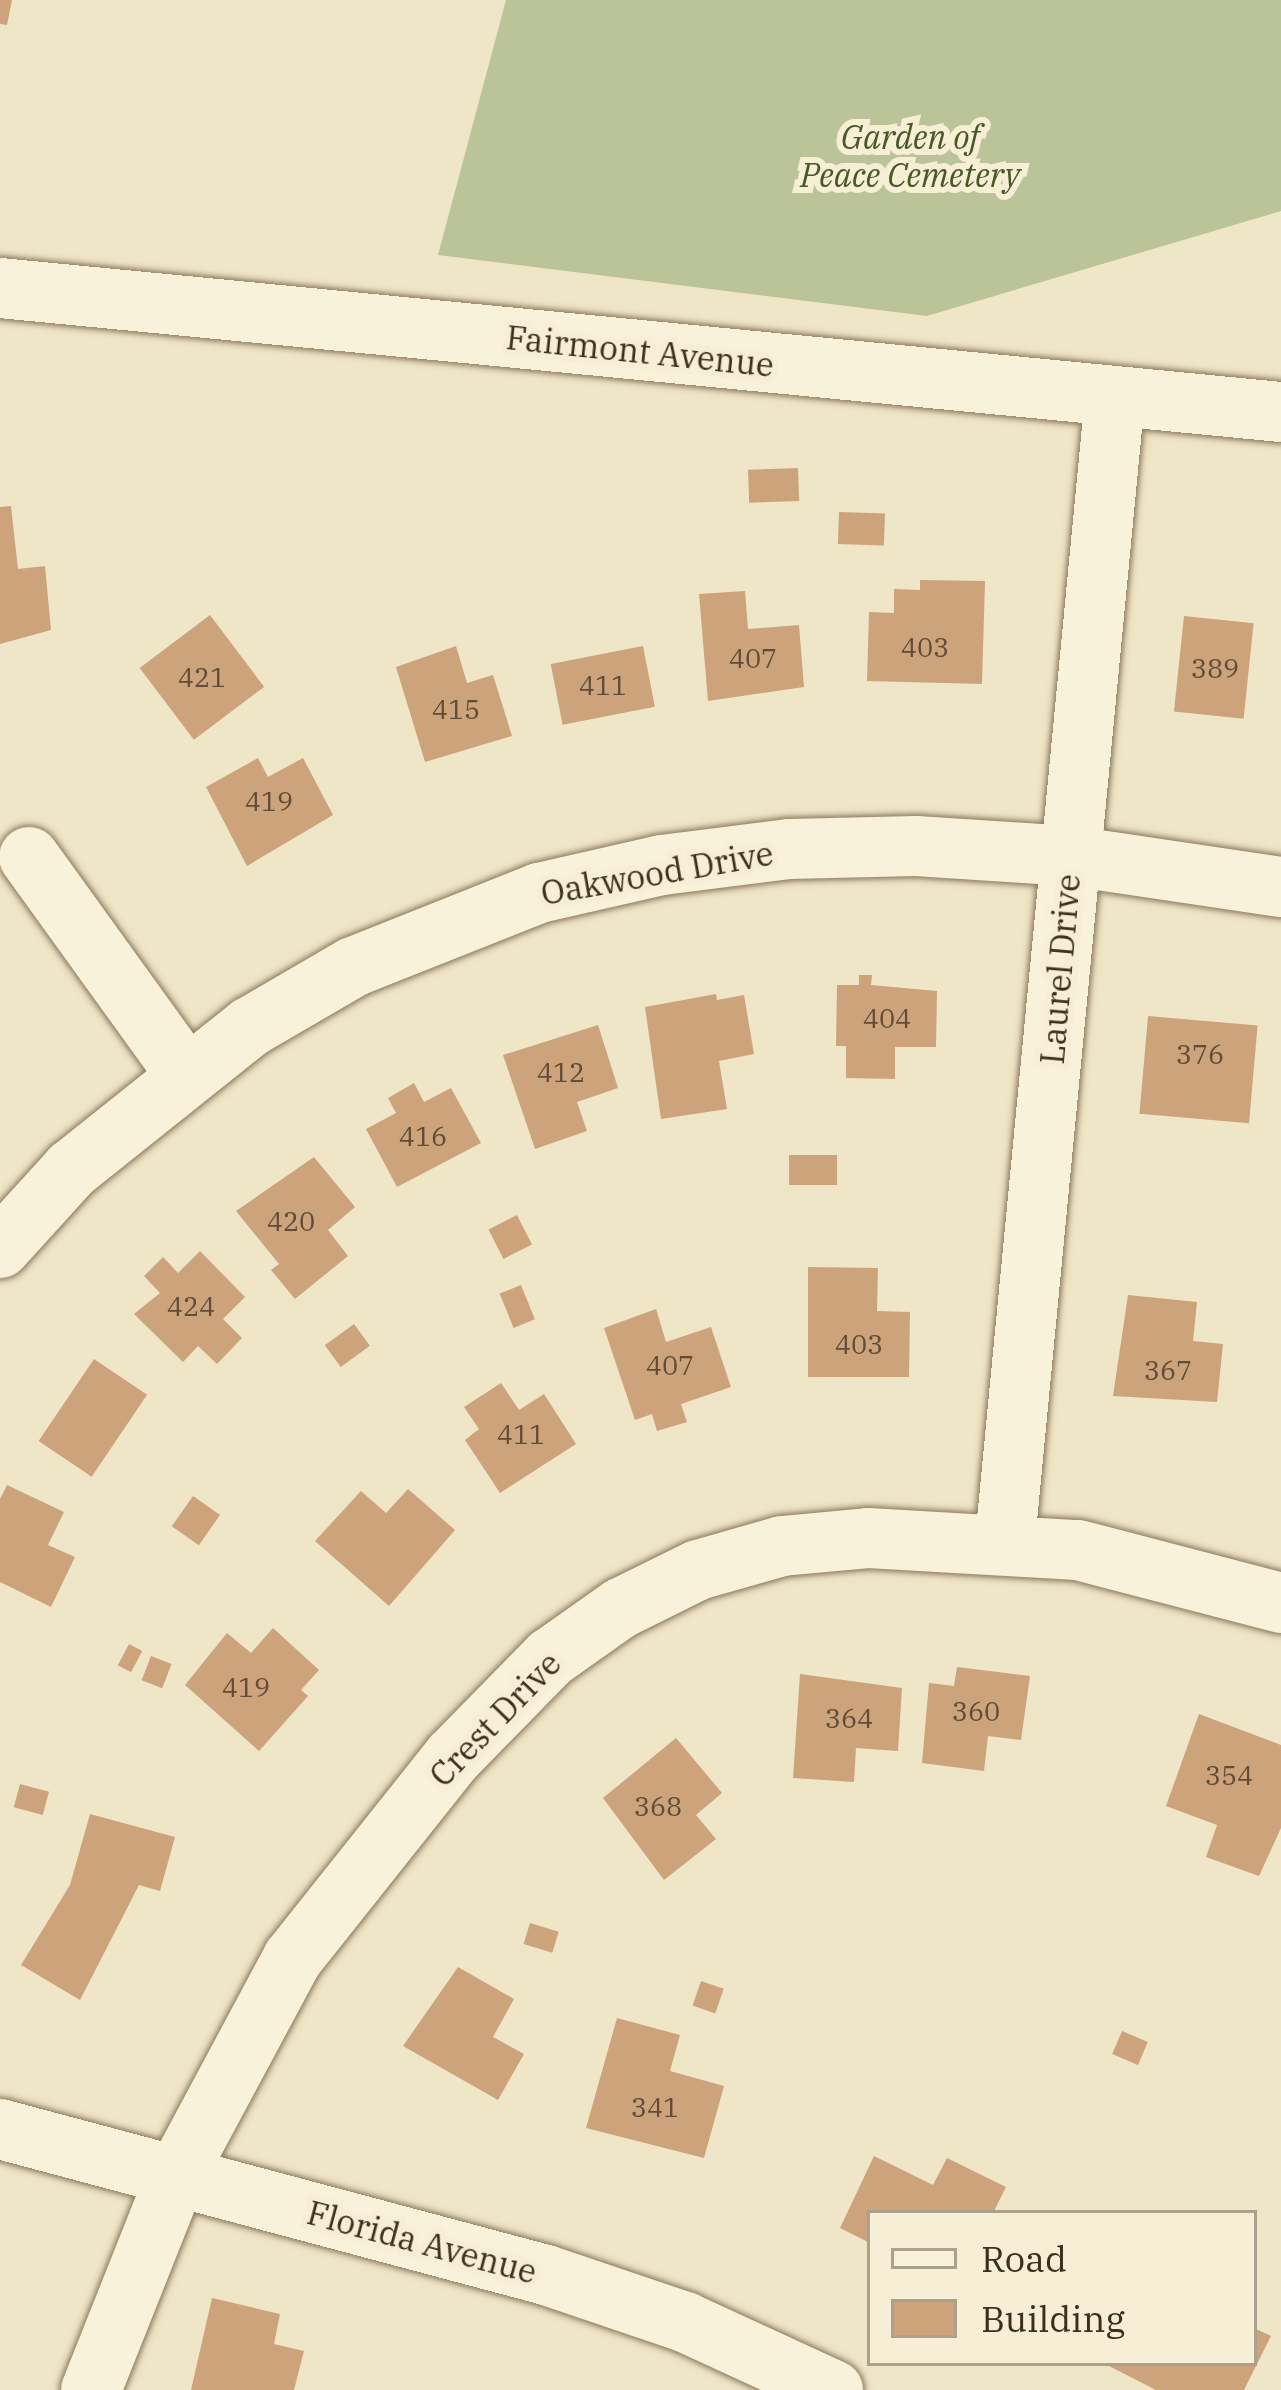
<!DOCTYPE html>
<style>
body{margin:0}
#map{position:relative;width:1281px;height:2390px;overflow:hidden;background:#efe5c7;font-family:"IBM Plex Serif",serif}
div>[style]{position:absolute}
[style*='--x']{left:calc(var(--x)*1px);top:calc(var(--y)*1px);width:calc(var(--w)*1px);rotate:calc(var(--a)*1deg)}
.cemetery>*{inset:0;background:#bbc399}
.building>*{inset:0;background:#cda37c;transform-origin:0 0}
.roads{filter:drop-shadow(0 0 3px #8b785c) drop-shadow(0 0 3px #8b785c)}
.minor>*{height:60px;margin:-30px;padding:0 30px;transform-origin:30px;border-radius:30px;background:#f9f2da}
span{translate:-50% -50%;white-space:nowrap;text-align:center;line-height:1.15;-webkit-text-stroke:12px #f6efd6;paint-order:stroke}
.number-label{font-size:27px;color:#604c37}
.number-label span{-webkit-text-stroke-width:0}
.park-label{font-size:33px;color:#485826;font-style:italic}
.street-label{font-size:33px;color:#3b2f20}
.legend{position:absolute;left:867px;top:2210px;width:390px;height:156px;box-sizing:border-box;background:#f6efd6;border:3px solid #aba28d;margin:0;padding:15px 21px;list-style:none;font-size:36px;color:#3b2f20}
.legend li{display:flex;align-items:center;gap:24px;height:60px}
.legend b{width:60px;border:3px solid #aba28d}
</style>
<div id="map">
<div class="cemetery">
<i style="clip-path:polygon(506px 0,1281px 0,1281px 211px,927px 316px,438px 255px)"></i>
</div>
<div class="building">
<i style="clip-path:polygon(0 0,12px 0,7px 25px,0 24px)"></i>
<i style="left:798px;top:468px;width:33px;height:50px;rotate:88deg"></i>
<i style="clip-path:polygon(11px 506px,18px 569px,45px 566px,51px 630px,0 644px,0 507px)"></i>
<i style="left:839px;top:512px;width:46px;height:32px;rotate:2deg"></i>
<i style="clip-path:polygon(920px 580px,985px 581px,982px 684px,867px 681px,869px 612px,894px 613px,894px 589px,920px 590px)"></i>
<i style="clip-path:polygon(745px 591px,748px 629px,799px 625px,804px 687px,708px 701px,699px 594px)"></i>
<i style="left:210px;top:615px;width:90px;height:88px;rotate:53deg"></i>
<i style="left:1184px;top:616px;width:70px;height:96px;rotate:6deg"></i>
<i style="clip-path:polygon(456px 646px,467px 683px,493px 675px,512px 736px,425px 762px,396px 667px)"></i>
<i style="left:643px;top:646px;width:62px;height:94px;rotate:79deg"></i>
<i style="clip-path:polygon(258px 758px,268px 777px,303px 758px,333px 815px,247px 866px,206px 787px)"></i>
<i style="clip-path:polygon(859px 975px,872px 975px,871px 985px,937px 991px,936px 1047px,895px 1047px,895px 1079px,846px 1078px,846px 1046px,836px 1046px,837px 985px,859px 985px)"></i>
<i style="clip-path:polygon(716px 994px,717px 1000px,744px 995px,754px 1054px,719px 1061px,727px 1109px,661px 1119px,645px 1007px)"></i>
<i style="left:1148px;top:1016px;width:110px;height:98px;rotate:5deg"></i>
<i style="clip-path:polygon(598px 1025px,618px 1088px,577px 1102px,587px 1131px,535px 1149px,503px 1055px)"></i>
<i style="clip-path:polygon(414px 1083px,424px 1102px,451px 1088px,481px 1143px,397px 1187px,366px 1129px,396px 1113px,388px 1098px)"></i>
<i style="left:837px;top:1155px;width:30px;height:48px;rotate:90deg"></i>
<i style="clip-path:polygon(314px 1157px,355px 1207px,328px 1230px,348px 1256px,295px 1299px,271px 1270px,279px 1264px,236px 1211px)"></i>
<i style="left:517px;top:1215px;width:33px;height:32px;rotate:63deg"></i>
<i style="clip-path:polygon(200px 1251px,245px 1297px,223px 1319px,242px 1338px,217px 1364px,198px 1346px,183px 1362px,134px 1314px,160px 1293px,144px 1276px,163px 1257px,178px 1273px)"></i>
<i style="clip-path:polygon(808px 1267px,878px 1268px,877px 1311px,910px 1312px,909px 1377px,808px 1377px)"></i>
<i style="left:521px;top:1285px;width:37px;height:23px;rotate:68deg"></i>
<i style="clip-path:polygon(1128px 1295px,1197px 1302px,1193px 1341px,1223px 1344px,1217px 1402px,1113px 1396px)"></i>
<i style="clip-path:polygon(656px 1309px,666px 1342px,711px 1327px,731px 1387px,681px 1404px,687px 1422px,657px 1431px,652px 1414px,635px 1420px,604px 1328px)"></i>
<i style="left:354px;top:1324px;width:27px;height:36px;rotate:54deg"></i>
<i style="left:94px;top:1359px;width:64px;height:99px;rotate:34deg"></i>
<i style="clip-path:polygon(501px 1383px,519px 1410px,544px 1394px,576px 1444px,500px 1493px,465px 1440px,479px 1429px,464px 1407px)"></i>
<i style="clip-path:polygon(7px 1485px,64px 1512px,48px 1545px,75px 1557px,51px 1607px,0 1582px,0 1499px)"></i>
<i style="clip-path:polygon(408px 1489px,455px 1530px,389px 1606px,315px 1541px,361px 1491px,386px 1513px)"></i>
<i style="left:193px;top:1496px;width:33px;height:37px;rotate:35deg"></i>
<i style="clip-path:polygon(273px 1628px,319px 1670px,301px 1690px,308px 1696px,259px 1751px,185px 1685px,227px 1633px,251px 1653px)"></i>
<i style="left:129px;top:1644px;width:15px;height:24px;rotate:28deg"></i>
<i style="left:151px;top:1656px;width:22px;height:26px;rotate:21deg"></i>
<i style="clip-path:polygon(957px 1667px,1030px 1676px,1021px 1740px,988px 1736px,984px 1771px,922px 1763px,929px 1683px,954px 1686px)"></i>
<i style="clip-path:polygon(800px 1674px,902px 1688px,898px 1751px,856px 1748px,854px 1782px,793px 1778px)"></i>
<i style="clip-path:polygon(1199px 1714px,1281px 1745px,1281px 1828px,1259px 1876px,1206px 1857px,1217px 1825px,1166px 1806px)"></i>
<i style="clip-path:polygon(676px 1738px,722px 1793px,696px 1815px,716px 1839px,664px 1880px,603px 1798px)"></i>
<i style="left:20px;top:1784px;width:30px;height:24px;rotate:15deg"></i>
<i style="clip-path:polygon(90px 1814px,175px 1837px,160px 1891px,139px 1885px,80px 2000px,21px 1965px,70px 1885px)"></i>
<i style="left:530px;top:1923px;width:30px;height:22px;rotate:17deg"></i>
<i style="clip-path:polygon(458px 1967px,514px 1999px,493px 2037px,524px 2054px,498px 2100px,403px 2046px)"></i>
<i style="left:701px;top:1981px;width:24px;height:26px;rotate:19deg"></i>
<i style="clip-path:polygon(617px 2018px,680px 2035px,670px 2071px,724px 2086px,704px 2158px,586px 2128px)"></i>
<i style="left:1122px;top:2031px;width:28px;height:25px;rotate:23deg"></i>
<i style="clip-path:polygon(874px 2156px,933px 2185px,947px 2158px,1006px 2187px,993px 2213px,870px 2213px,870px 2243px,840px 2228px)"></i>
<i style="clip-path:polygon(212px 2298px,280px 2314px,274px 2344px,304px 2351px,294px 2390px,191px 2390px)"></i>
<i style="clip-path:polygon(1254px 2328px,1271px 2336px,1244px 2390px,1156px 2390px,1103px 2363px,1254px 2363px)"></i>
</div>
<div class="roads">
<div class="minor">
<i style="--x:0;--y:288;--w:1287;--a:5.53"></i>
<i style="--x:29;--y:857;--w:266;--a:54.2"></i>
<i style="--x:0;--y:1248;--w:107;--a:-47.7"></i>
<i style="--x:72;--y:1169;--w:228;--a:-38.6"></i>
<i style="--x:250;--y:1027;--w:119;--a:-30.2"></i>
<i style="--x:353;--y:967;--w:200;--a:-21.7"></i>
<i style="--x:539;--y:893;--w:126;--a:-12.8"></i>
<i style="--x:662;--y:865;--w:128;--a:-7.2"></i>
<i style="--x:789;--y:849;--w:127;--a:-1.4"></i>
<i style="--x:916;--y:846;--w:155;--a:3.7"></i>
<i style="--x:1071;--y:856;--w:212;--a:8.4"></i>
<i style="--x:1005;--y:1541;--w:1149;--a:-84.51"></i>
<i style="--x:0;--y:2129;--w:565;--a:14.97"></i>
<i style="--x:546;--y:2275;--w:147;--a:18.7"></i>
<i style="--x:685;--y:2322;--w:163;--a:24.7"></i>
<i style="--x:91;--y:2390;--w:230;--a:-68.3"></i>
<i style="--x:176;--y:2176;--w:247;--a:-61.8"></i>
<i style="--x:293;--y:1958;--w:257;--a:-51.5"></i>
<i style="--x:453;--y:1757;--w:139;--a:-45.6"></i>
<i style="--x:550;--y:1658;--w:87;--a:-35.2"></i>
<i style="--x:621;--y:1608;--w:86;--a:-26.3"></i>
<i style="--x:698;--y:1570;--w:87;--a:-15.9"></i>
<i style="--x:782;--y:1546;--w:86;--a:-5.3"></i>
<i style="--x:868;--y:1538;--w:210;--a:3.3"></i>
<i style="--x:1078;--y:1550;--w:210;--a:14.6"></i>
</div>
</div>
<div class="number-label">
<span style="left:925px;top:647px">403</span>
<span style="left:753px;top:658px">407</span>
<span style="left:1215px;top:668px">389</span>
<span style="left:202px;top:677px">421</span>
<span style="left:603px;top:685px">411</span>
<span style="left:456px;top:709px">415</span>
<span style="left:269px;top:801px">419</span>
<span style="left:887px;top:1018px">404</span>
<span style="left:1200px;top:1054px">376</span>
<span style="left:561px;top:1072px">412</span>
<span style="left:423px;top:1136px">416</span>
<span style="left:291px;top:1221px">420</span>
<span style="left:191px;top:1306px">424</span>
<span style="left:859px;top:1344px">403</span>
<span style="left:670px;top:1365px">407</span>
<span style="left:1168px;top:1370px">367</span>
<span style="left:521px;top:1434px">411</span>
<span style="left:246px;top:1687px">419</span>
<span style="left:976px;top:1711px">360</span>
<span style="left:849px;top:1718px">364</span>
<span style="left:1229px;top:1775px">354</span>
<span style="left:658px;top:1806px">368</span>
<span style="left:655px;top:2107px">341</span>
</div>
<div class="park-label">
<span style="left:910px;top:156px">Garden of<br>Peace Cemetery</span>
</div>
<div class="street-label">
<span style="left:640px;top:351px;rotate:6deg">Fairmont Avenue</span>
<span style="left:657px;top:873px;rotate:-10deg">Oakwood Drive</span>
<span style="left:1060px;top:969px;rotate:-85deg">Laurel Drive</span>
<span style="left:495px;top:1719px;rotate:-46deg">Crest Drive</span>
<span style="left:422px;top:2242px;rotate:15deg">Florida Avenue</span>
</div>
<ul class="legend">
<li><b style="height:15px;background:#f9f2da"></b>Road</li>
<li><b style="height:33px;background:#cda37c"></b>Building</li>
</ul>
</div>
